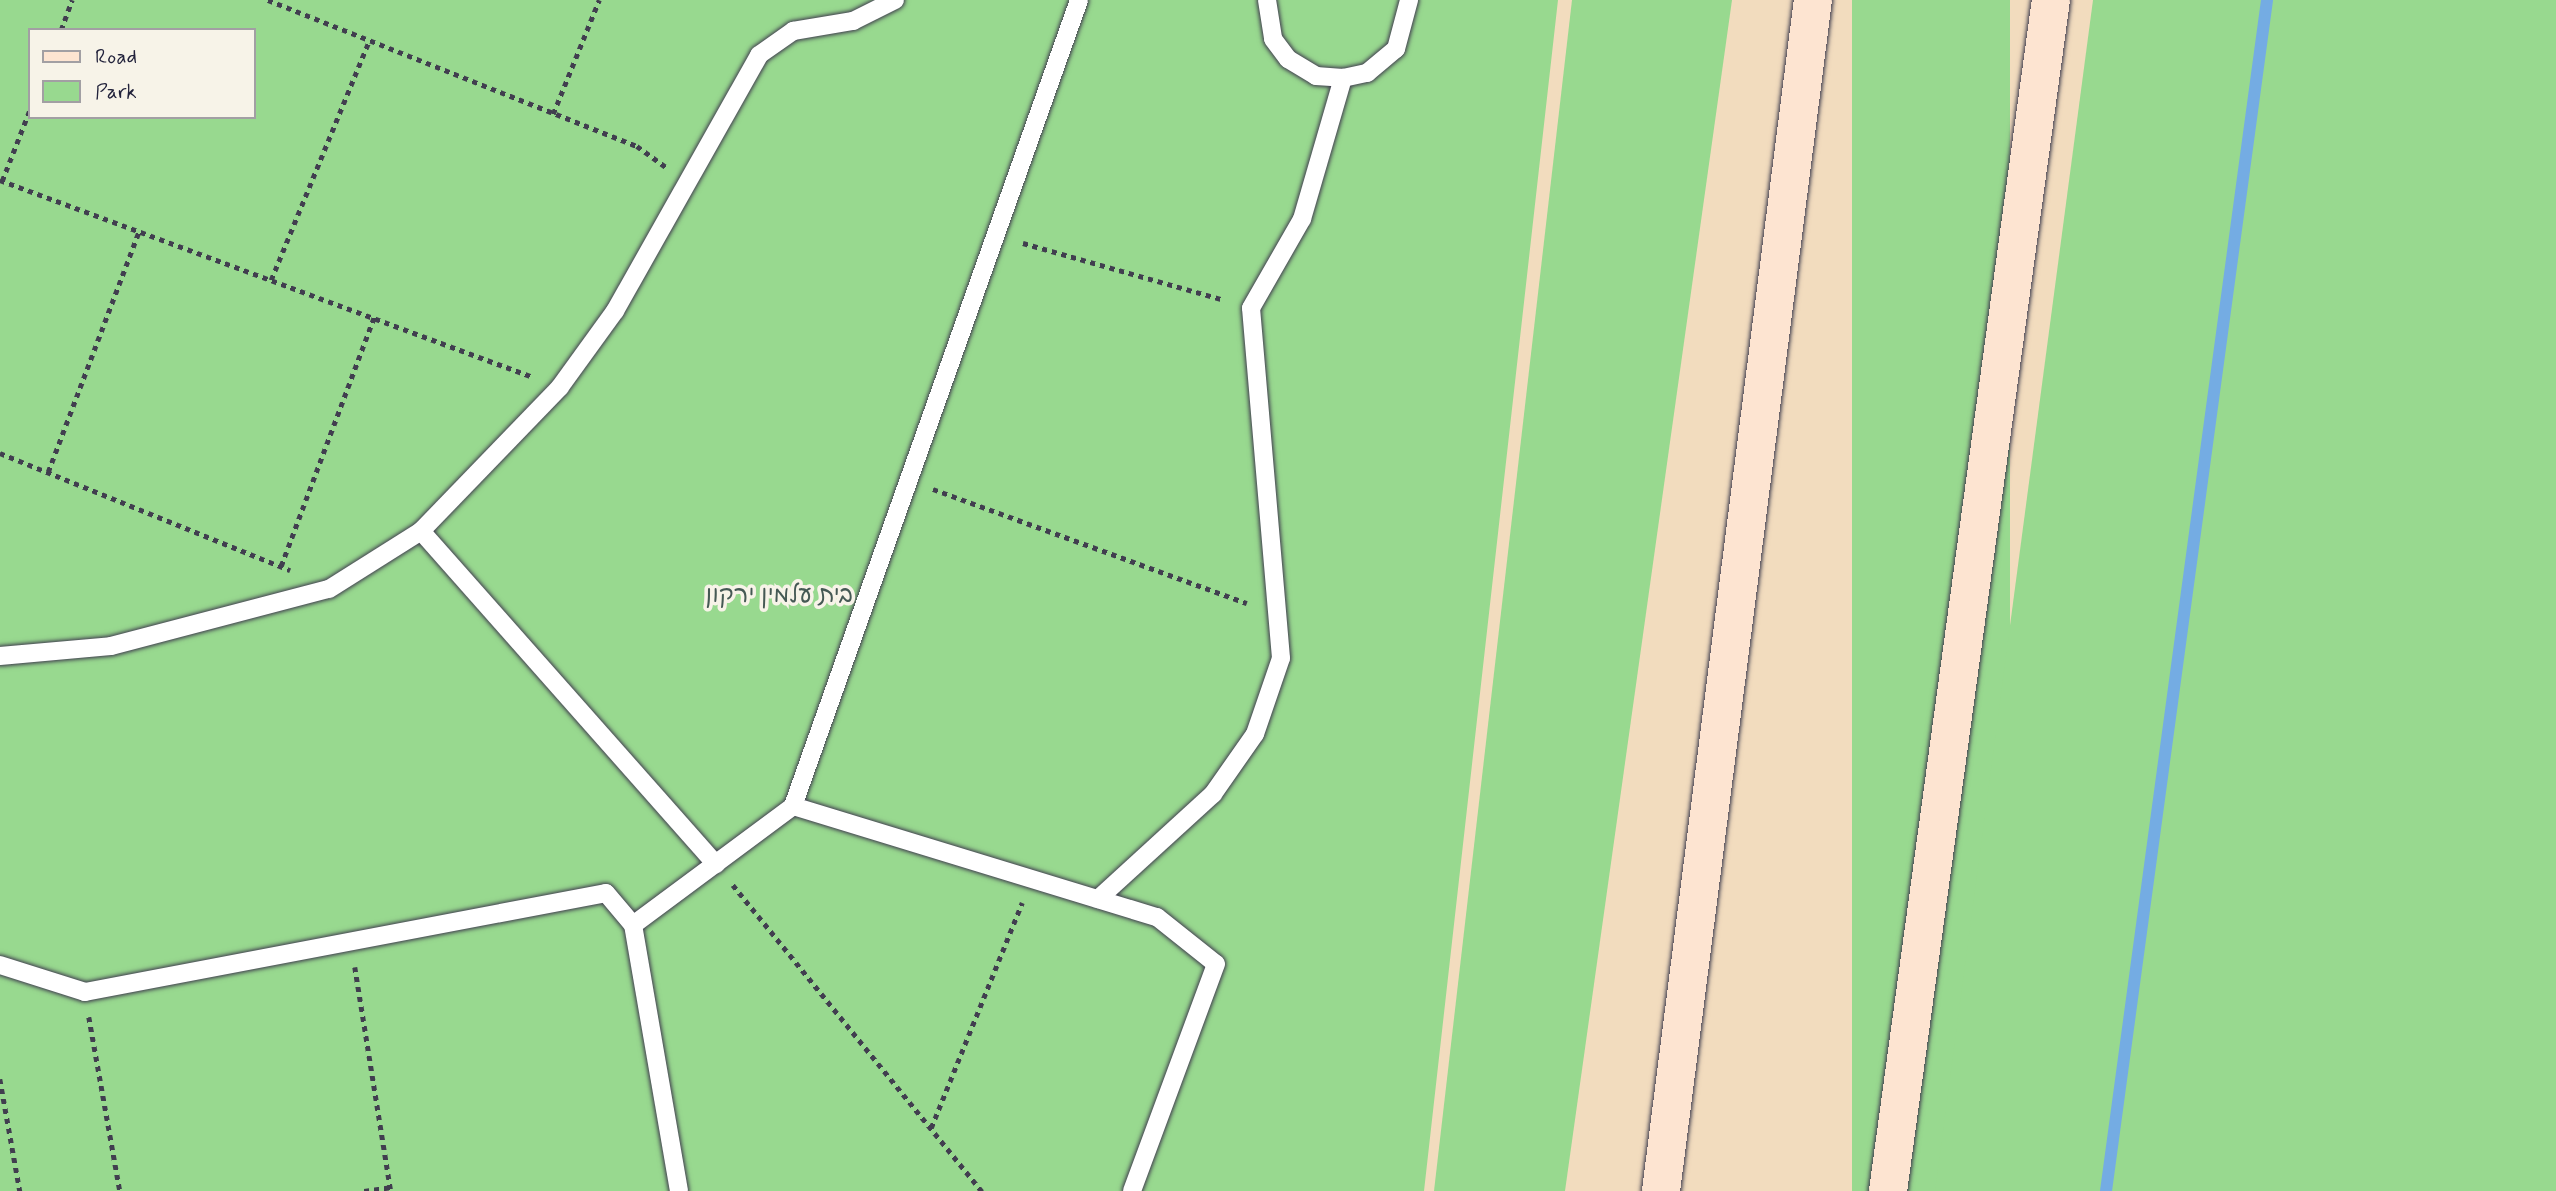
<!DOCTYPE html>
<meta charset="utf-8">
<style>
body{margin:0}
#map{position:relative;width:2556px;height:1191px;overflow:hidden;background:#f2dcbe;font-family:Mynerve,"Playpen Sans Hebrew",sans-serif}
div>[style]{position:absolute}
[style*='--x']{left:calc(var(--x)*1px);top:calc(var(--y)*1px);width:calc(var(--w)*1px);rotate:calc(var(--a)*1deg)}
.green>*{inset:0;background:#98d98f;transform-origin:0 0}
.stream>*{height:12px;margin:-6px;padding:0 6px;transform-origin:6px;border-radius:6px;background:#74ace3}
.path>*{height:4.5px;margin-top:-2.25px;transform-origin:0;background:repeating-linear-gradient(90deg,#413e4f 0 5px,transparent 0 10px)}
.roads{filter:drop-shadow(0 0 2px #413e4f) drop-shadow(0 0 2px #413e4f)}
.service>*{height:18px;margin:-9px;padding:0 9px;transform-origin:9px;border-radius:9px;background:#fff}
.secondary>*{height:38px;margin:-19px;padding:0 19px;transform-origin:19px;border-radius:19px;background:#fde4d1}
span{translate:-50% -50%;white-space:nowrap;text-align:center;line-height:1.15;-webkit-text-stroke:7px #f7f3e8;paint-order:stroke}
.park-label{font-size:24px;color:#455954}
.legend{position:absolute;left:28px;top:28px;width:228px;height:91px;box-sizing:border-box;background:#f7f3e8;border:2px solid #a29fa3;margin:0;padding:9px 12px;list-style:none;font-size:21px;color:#22223b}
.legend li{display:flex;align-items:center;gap:14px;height:35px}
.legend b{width:35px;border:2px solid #a29fa3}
</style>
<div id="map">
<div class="green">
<i style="clip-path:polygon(evenodd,0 0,1558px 0,1424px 1191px,0 1191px,0 0,30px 30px,254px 30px,254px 117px,30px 117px,30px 30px)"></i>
<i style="clip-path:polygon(1572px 0,1732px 0,1565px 1191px,1434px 1191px)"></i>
<i style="left:1852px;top:0;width:158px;height:1203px"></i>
<i style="clip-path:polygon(2093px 0,2556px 0,2556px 1191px,1935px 1191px)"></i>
</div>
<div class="stream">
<i style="--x:2106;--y:1191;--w:1202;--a:-82.3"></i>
</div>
<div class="path">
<i style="--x:268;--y:0;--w:397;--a:21.6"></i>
<i style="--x:637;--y:146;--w:36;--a:36"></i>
<i style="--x:61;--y:30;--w:32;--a:-70"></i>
<i style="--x:553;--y:114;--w:123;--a:-68"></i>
<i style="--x:0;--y:180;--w:568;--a:20.28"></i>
<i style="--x:2;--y:181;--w:77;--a:-68.7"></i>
<i style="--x:1023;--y:243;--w:209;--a:15.8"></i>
<i style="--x:271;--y:280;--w:258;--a:-67.7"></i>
<i style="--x:0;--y:453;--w:313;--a:22"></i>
<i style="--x:48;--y:472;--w:258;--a:-69.3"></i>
<i style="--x:933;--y:489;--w:334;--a:20"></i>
<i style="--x:281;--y:566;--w:266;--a:-69.5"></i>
<i style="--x:733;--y:885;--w:395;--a:50.9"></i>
<i style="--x:355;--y:967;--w:227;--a:80.9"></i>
<i style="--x:89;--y:1017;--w:177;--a:79.9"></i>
<i style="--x:0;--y:1079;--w:114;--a:79.9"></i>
<i style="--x:931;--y:1128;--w:243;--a:-68"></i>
<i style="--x:364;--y:1191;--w:27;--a:-8"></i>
</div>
<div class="roads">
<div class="service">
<i style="--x:1267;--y:0;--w:39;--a:81"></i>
<i style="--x:1273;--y:39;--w:25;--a:53"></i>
<i style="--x:1288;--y:59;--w:33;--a:31"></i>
<i style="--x:1316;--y:76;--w:27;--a:4"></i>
<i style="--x:1343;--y:78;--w:25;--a:-12"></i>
<i style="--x:1367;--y:73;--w:38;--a:-40"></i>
<i style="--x:1396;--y:49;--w:51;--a:-75.1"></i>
<i style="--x:421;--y:531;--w:445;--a:48.5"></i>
<i style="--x:0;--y:656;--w:111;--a:-5.1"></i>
<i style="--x:111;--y:646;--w:225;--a:-14.7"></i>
<i style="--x:329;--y:589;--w:109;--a:-32.2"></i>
<i style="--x:421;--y:531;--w:200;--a:-46"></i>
<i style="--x:560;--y:387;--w:94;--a:-54.1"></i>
<i style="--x:615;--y:311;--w:294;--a:-60.6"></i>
<i style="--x:759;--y:55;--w:42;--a:-35.2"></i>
<i style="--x:793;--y:31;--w:61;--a:-9.5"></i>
<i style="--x:853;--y:21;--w:47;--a:-26.6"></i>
<i style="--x:793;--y:806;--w:855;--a:-70.46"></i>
<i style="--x:1098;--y:899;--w:156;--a:-42.4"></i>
<i style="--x:1213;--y:794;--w:73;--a:-55"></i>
<i style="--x:1255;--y:734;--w:80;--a:-71.1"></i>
<i style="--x:1281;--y:658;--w:351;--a:-94.9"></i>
<i style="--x:1251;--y:308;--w:103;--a:-60.2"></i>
<i style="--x:1302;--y:219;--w:147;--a:-73.8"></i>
<i style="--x:0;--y:965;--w:89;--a:17.6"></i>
<i style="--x:85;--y:992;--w:530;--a:-10.76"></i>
<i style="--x:606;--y:893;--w:42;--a:49.8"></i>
<i style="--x:679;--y:1191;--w:270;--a:-99.8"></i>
<i style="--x:633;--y:925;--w:199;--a:-36.6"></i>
<i style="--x:793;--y:806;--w:381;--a:17"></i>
<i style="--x:1157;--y:917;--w:75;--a:38.5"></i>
<i style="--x:1216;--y:964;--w:242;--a:110.3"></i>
</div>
<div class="secondary">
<i style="--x:1661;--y:1191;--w:1201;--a:-82.73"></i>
<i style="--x:1888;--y:1191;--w:1202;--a:-82.21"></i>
</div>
</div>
<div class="park-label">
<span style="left:779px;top:596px">בית עלמין ירקון</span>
</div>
<ul class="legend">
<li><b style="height:9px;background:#fde4d1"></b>Road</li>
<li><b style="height:19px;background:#98d98f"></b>Park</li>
</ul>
</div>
